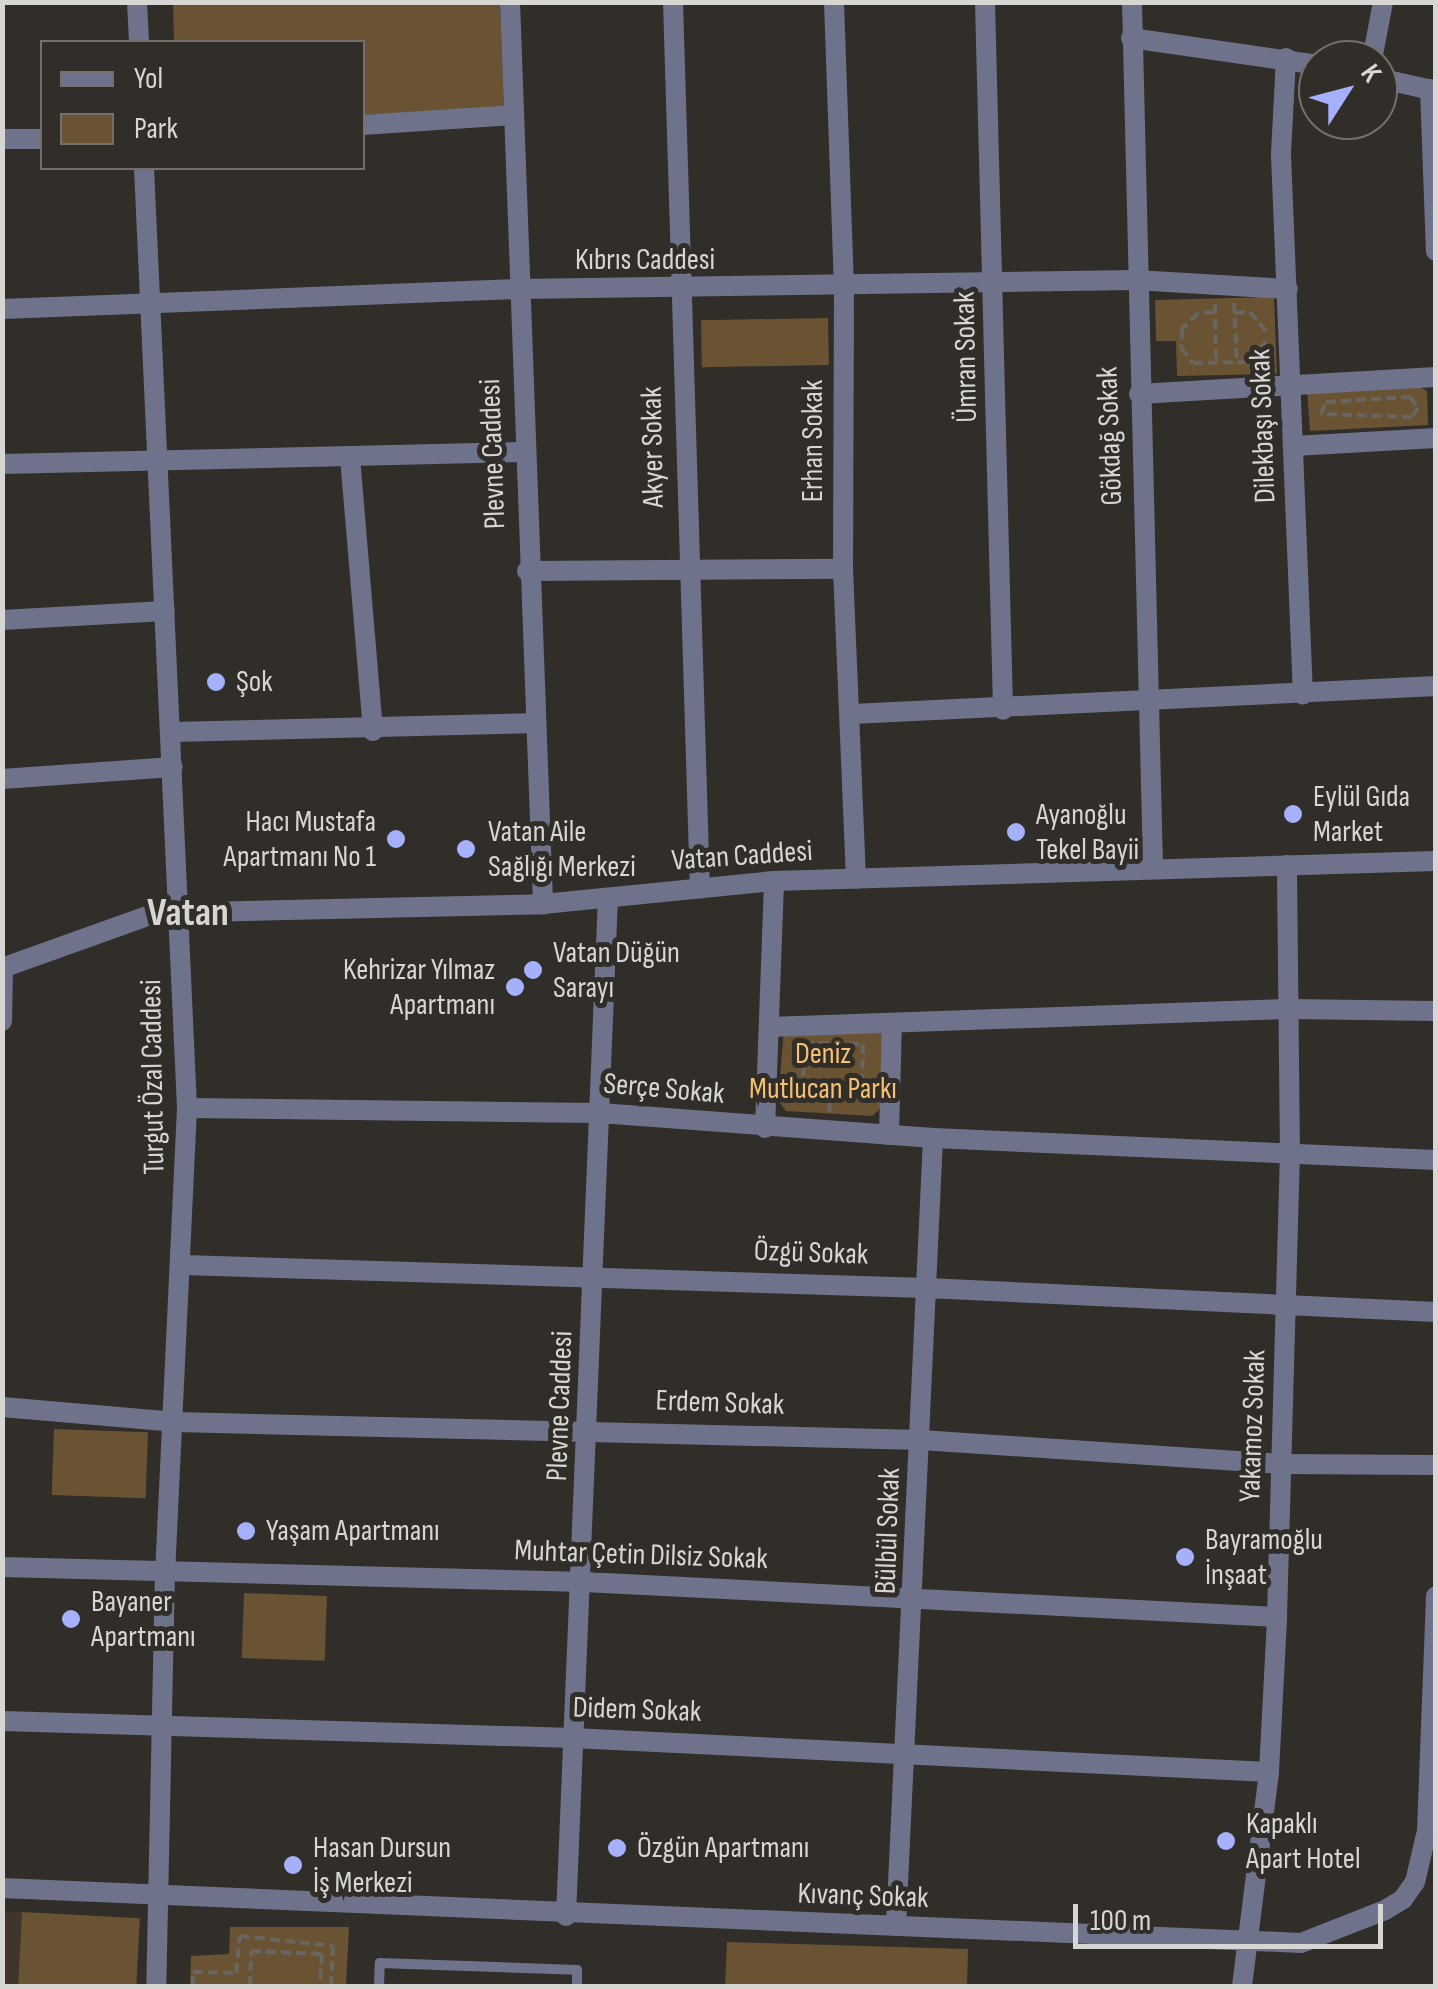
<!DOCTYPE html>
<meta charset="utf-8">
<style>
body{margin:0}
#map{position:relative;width:1438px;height:1989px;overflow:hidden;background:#312e29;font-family:"Sofia Sans Condensed",sans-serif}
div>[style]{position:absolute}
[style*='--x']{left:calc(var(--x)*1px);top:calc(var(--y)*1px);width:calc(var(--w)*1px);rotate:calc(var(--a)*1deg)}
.built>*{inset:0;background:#3e362c}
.green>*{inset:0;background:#6a5332;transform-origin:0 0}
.path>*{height:4px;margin-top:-2px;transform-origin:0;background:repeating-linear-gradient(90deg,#686661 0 10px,transparent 0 15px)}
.service>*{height:10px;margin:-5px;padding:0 5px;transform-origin:5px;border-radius:5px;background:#6e738b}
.minor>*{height:20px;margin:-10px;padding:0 10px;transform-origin:10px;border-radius:10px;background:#6e738b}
.tertiary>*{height:20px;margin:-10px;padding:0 10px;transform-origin:10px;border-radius:10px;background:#6e738b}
.dots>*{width:28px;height:28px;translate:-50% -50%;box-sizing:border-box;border:5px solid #312e29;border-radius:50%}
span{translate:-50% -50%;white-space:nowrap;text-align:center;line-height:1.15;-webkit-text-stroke:10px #312e29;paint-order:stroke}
.street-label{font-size:30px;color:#d8d6d3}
.poi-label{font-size:30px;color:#d8d6d3}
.left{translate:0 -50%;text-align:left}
.right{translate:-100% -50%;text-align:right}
.park-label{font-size:30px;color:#f6c073}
.district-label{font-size:40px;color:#d8d6d3;font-weight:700}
.frame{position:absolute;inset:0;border:5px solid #d8d6d3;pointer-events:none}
.legend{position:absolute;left:40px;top:40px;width:325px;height:130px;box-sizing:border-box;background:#312e29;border:2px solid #74716d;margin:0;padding:12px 18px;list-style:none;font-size:30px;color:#d8d6d3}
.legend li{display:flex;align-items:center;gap:20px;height:50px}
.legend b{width:50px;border:2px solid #74716d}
.north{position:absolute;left:1298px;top:40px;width:100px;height:100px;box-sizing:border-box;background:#312e29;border:2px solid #74716d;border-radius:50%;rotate:54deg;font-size:28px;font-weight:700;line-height:40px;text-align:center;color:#d8d6d3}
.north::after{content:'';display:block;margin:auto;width:35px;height:45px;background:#a5b1fc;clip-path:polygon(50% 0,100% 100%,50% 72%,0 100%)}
.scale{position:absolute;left:1073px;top:1904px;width:310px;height:45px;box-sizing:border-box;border:5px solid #d8d6d3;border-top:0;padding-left:12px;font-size:30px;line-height:35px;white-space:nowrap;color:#d8d6d3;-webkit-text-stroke:8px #312e29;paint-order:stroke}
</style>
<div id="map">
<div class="built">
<i style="clip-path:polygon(2px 1911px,22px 1912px,18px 1986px,3px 1986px)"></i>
</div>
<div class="green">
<i style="clip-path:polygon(173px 3px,500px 3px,504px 110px,363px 115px,362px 42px,174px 42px)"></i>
<i style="clip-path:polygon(1274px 297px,1277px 374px,1177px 376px,1176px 341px,1156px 341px,1155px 300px)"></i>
<i style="left:828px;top:318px;width:47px;height:127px;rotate:89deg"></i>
<i style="clip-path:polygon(1418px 386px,1427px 391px,1428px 425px,1310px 431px,1307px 391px)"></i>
<i style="clip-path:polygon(784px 1029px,884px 1031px,881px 1108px,872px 1116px,786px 1111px,778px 1100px)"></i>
<i style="left:54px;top:1429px;width:94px;height:66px;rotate:2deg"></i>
<i style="left:244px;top:1593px;width:83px;height:65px;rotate:2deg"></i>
<i style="left:22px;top:1912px;width:118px;height:74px;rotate:3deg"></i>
<i style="clip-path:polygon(230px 1927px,349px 1927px,346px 1986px,190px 1986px,191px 1956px,229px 1954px)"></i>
<i style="clip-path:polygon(727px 1942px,968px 1949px,967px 1986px,725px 1986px)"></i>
</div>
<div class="path">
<i style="--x:1234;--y:303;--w:61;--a:87.2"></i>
<i style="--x:1215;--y:304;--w:60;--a:89"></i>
<i style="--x:1214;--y:312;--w:16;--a:176"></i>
<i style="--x:1198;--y:313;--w:23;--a:135"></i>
<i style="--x:1182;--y:329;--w:19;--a:93"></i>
<i style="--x:1181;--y:348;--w:19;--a:51"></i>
<i style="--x:1193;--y:363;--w:58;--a:-1"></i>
<i style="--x:1251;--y:362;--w:27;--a:-54"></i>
<i style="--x:1235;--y:313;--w:15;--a:-4"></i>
<i style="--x:1250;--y:312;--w:25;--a:50"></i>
<i style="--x:1410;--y:397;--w:14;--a:54"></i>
<i style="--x:1418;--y:408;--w:11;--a:124"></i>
<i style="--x:1412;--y:417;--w:91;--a:-178.1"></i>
<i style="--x:1321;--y:414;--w:13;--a:-67"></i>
<i style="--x:1326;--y:402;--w:84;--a:-3.4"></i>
<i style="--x:804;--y:1043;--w:59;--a:1"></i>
<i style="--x:863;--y:1044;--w:48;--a:91.2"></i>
<i style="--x:862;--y:1092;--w:59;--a:-179"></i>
<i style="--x:803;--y:1091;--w:48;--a:-88.8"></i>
<i style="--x:829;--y:1112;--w:20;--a:-84"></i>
<i style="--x:193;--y:1986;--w:14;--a:-90"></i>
<i style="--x:193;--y:1972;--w:43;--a:1.3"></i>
<i style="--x:236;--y:1973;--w:37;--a:-84"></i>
<i style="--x:240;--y:1936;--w:94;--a:6.1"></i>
<i style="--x:333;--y:1946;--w:40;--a:92.9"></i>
<i style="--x:250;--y:1986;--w:35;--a:-88"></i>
<i style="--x:251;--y:1951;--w:71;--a:2.4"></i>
<i style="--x:322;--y:1954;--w:32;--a:94"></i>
</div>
<div class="service">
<i style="--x:379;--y:1986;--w:23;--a:-88"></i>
<i style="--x:380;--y:1963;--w:197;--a:2"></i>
<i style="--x:577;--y:1970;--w:16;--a:90"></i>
</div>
<div class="minor">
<i style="--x:673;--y:2;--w:887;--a:88.26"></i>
<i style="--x:834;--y:2;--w:286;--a:88"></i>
<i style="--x:844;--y:288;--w:281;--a:90.2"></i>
<i style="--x:843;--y:569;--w:310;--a:87.6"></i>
<i style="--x:985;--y:2;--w:708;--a:88.54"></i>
<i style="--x:1132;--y:2;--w:866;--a:88.61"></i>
<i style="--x:1131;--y:38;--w:189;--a:8.2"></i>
<i style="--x:1286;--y:58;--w:97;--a:93"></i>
<i style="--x:1281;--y:155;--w:540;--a:87.67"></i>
<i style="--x:1372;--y:60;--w:59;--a:-79.3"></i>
<i style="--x:1378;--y:78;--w:59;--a:12.6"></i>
<i style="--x:1430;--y:89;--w:162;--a:87.9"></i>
<i style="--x:362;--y:125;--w:150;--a:-3.8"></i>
<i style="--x:2;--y:139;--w:40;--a:0"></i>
<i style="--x:1139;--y:394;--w:297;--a:-3.3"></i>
<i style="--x:1294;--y:446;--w:142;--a:-3.2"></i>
<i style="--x:350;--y:457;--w:275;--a:85.2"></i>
<i style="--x:2;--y:464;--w:521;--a:-1.32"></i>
<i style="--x:527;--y:571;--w:316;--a:-0.4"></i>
<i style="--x:2;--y:620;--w:163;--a:-3.2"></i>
<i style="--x:852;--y:714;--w:585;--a:-2.74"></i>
<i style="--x:172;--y:732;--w:361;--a:-1.4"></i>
<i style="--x:2;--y:779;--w:171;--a:-4"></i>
<i style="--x:2;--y:1021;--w:53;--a:-88.9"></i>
<i style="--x:769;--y:1027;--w:519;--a:-1.99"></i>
<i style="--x:1288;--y:1009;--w:148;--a:0.8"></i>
<i style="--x:187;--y:1108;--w:413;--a:0.7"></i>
<i style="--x:600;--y:1113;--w:334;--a:4.3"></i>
<i style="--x:933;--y:1138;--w:503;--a:2.5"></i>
<i style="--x:765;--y:1128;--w:247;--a:-87.9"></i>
<i style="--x:889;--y:1135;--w:112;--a:-88.5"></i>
<i style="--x:183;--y:1265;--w:744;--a:1.77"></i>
<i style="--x:927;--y:1288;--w:510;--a:2.7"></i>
<i style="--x:2;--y:1407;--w:175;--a:4.9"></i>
<i style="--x:176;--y:1422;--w:745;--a:1.38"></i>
<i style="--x:921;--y:1440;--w:361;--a:3.8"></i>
<i style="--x:1281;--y:1464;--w:155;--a:0.4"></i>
<i style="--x:2;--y:1567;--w:582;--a:1.48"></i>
<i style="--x:584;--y:1582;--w:694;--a:2.89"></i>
<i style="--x:2;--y:1721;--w:571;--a:1.71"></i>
<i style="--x:573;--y:1738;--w:697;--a:2.8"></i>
<i style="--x:2;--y:1888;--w:1300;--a:2.42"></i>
<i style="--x:1301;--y:1943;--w:90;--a:-21.4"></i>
<i style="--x:1385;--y:1910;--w:21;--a:-31"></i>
<i style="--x:1403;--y:1899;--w:21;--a:-55"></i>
<i style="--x:1415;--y:1882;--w:52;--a:-76.8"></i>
<i style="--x:1427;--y:1831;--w:235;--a:-87.8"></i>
<i style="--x:896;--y:1926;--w:789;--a:-87.31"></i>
<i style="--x:1242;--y:1986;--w:216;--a:-82.8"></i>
<i style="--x:1269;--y:1772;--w:155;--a:-87"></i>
<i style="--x:1277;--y:1617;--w:460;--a:-88.4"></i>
<i style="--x:1290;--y:1157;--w:292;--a:-90.6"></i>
</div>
<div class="tertiary">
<i style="--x:137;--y:2;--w:40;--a:87.1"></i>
<i style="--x:510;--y:2;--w:903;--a:87.9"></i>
<i style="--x:144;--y:168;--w:941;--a:87.38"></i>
<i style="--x:187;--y:1108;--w:463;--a:92.7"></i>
<i style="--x:165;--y:1570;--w:416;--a:91.2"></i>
<i style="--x:2;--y:309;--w:515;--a:-2.22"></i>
<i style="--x:517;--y:289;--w:618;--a:-0.83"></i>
<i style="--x:1135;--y:280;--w:153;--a:3.4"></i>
<i style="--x:2;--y:968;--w:164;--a:-19.7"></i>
<i style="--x:156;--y:913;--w:387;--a:-1.3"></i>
<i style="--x:543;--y:904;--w:232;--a:-5.7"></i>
<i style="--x:774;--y:881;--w:662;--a:-1.73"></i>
<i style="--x:566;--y:1916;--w:1019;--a:-87.64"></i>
</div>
<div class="dots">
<i style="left:216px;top:682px;background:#a5b1fc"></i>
<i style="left:1293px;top:814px;background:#a5b1fc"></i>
<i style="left:1016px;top:832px;background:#a5b1fc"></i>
<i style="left:396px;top:839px;background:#a5b1fc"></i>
<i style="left:466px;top:849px;background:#a5b1fc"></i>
<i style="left:533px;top:970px;background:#a5b1fc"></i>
<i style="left:515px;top:987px;background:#a5b1fc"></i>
<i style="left:246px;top:1531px;background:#a5b1fc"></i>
<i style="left:1185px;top:1557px;background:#a5b1fc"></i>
<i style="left:71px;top:1619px;background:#a5b1fc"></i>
<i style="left:1226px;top:1841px;background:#a5b1fc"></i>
<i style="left:617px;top:1848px;background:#a5b1fc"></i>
<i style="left:293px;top:1865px;background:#a5b1fc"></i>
</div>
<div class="street-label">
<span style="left:645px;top:260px">Kıbrıs Caddesi</span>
<span style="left:966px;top:357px;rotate:-91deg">Ümran Sokak</span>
<span style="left:1263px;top:426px;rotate:-92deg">Dilekbaşı Sokak</span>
<span style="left:1110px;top:436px;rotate:-92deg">Gökdağ Sokak</span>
<span style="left:813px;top:441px;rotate:-90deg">Erhan Sokak</span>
<span style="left:653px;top:447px;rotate:-91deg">Akyer Sokak</span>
<span style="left:493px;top:454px;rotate:-92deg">Plevne Caddesi</span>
<span style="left:742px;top:856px;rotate:-4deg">Vatan Caddesi</span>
<span style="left:153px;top:1077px;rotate:-91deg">Turgut Özal Caddesi</span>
<span style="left:664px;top:1089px;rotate:5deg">Serçe Sokak</span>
<span style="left:811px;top:1253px;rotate:2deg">Özgü Sokak</span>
<span style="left:720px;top:1403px;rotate:2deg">Erdem Sokak</span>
<span style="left:560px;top:1406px;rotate:-88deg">Plevne Caddesi</span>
<span style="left:1253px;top:1426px;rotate:-88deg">Yakamoz Sokak</span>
<span style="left:888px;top:1531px;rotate:-88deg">Bülbül Sokak</span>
<span style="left:641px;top:1555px;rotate:2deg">Muhtar Çetin Dilsiz Sokak</span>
<span style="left:637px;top:1710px;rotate:2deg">Didem Sokak</span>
<span style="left:863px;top:1896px;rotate:2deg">Kıvanç Sokak</span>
</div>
<div class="poi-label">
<span class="left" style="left:236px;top:682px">Şok</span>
<span class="left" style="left:1313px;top:814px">Eylül Gıda<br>Market</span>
<span class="left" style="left:1036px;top:832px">Ayanoğlu<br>Tekel Bayii</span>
<span class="right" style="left:376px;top:839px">Hacı Mustafa<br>Apartmanı No 1</span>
<span class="left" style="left:488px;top:849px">Vatan Aile<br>Sağlığı Merkezi</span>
<span class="left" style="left:553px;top:970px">Vatan Düğün<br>Sarayı</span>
<span class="right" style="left:495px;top:987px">Kehrizar Yılmaz<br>Apartmanı</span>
<span class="left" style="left:266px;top:1531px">Yaşam Apartmanı</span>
<span class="left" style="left:1205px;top:1557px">Bayramoğlu<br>İnşaat</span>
<span class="left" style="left:91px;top:1619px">Bayaner<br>Apartmanı</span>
<span class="left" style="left:1246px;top:1841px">Kapaklı<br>Apart Hotel</span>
<span class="left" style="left:313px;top:1865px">Hasan Dursun<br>İş Merkezi</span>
<span class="left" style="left:637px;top:1848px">Özgün Apartmanı</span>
</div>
<div class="park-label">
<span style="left:823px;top:1071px">Deniz<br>Mutlucan Parkı</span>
</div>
<div class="district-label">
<span style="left:188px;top:913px">Vatan</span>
</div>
<div class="frame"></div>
<ul class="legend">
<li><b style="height:12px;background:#6e738b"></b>Yol</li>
<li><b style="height:28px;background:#6a5332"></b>Park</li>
</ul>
<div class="north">K</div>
<div class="scale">100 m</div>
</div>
